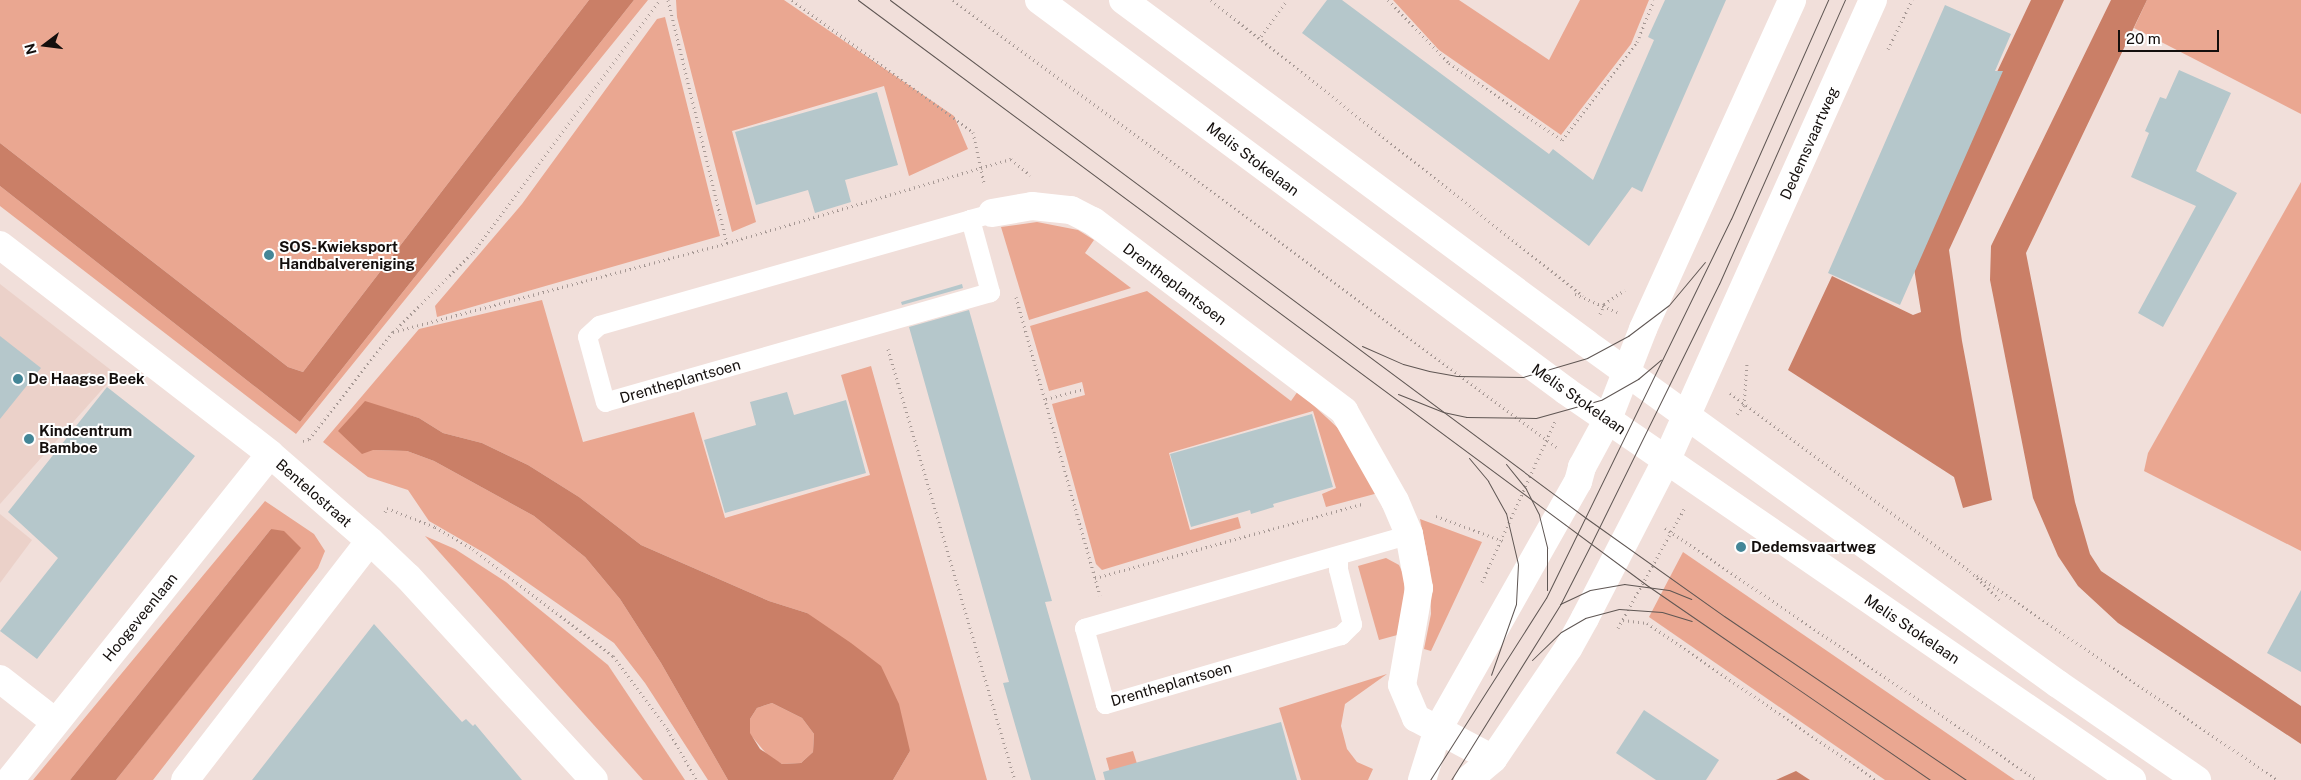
<!DOCTYPE html>
<style>
body{margin:0}
#map{position:relative;width:2301px;height:780px;overflow:hidden;background:#f1dfda;font-family:"Public Sans",sans-serif}
div>[style]{position:absolute}
[style*='--x']{left:calc(var(--x)*1px);top:calc(var(--y)*1px);width:calc(var(--w)*1px);rotate:calc(var(--a)*1deg)}
.built>*{inset:0;background:#ebd1c9}
.green>*{inset:0;background:#eaa791}
.water>*{inset:0;background:#ca7f67}
.building>*{inset:0;background:#b5c7cb}
.path>*{height:3px;margin-top:-1.5px;transform-origin:0;background:repeating-linear-gradient(90deg,#a79995 0 1px,transparent 0 5px)}
.service>*{height:19px;margin:-9.5px;padding:0 9.5px;transform-origin:9.5px;border-radius:9.5px;background:#fff}
.minor>*{height:28px;margin:-14px;padding:0 14px;transform-origin:14px;border-radius:14px;background:#fff}
.tertiary>*{height:28px;margin:-14px;padding:0 14px;transform-origin:14px;border-radius:14px;background:#fff}
.tram>*{height:1px;margin:-0.5px;padding:0 0.5px;transform-origin:0.5px;border-radius:0.5px;background:#5f5653}
.dots>*{width:14px;height:14px;translate:-50% -50%;box-sizing:border-box;border:2px solid #fff;border-radius:50%}
span{translate:-50% -50%;white-space:nowrap;text-align:center;line-height:1.15;-webkit-text-stroke:4px #fff;paint-order:stroke}
.street-label{font-size:15px;color:#140f0d}
.poi-label{font-size:15px;color:#140f0d;font-weight:700}
.left{translate:0 -50%;text-align:left}
.north{position:absolute;left:20px;top:20px;width:50px;height:50px;-webkit-text-stroke:4px #fff;paint-order:stroke;rotate:255deg;font-size:14px;font-weight:700;line-height:20px;text-align:center;color:#140f0d}
.north::after{content:'';display:block;margin:auto;width:18px;height:22px;background:#140f0d;clip-path:polygon(50% 0,100% 100%,50% 72%,0 100%)}
.scale{position:absolute;left:2118px;top:30px;width:101px;height:22px;box-sizing:border-box;border:2px solid #140f0d;border-top:0;padding-left:6px;font-size:15px;line-height:18px;white-space:nowrap;color:#140f0d;-webkit-text-stroke:4px #fff;paint-order:stroke}
</style>
<div id="map">
<div class="built">
<i style="clip-path:polygon(0 284px,116px 374px,0 504px)"></i>
<i style="clip-path:polygon(0 514px,32px 540px,0 583px)"></i>
</div>
<div class="green">
<i style="clip-path:polygon(0 0,589px 0,303px 372px,288px 367px,0 143px)"></i>
<i style="clip-path:polygon(634px 0,648px 0,296px 434px,0 206px,0 186px,300px 422px)"></i>
<i style="clip-path:polygon(676px 0,784px 0,954px 116px,968px 149px,909px 176px,884px 86px,732px 131px,756px 222px,732px 232px,677px 17px)"></i>
<i style="clip-path:polygon(1393px 0,1459px 0,1549px 60px,1580px 0,1649px 0,1631px 44px,1561px 135px,1439px 50px)"></i>
<i style="clip-path:polygon(2147px 0,2301px 0,2301px 114px,2134px 28px)"></i>
<i style="clip-path:polygon(665px 17px,720px 236px,437px 317px,435px 306px,522px 204px,657px 19px)"></i>
<i style="clip-path:polygon(2301px 182px,2301px 551px,2144px 471px,2148px 453px)"></i>
<i style="clip-path:polygon(1037px 222px,1078px 230px,1094px 240px,1085px 253px,1131px 288px,1029px 320px,1001px 227px)"></i>
<i style="clip-path:polygon(1147px 291px,1291px 401px,1298px 391px,1340px 430px,1382px 492px,1326px 507px,1322px 494px,1336px 488px,1313px 411px,1169px 453px,1190px 530px,1238px 517px,1241px 528px,1102px 570px,1096px 564px,1052px 404px,1085px 395px,1082px 382px,1049px 391px,1030px 326px)"></i>
<i style="clip-path:polygon(542px 300px,583px 442px,694px 412px,725px 518px,870px 475px,841px 375px,871px 366px,987px 780px,893px 780px,910px 751px,807px 613px,769px 601px,641px 545px,579px 497px,528px 465px,482px 443px,443px 433px,419px 418px,365px 402px,373px 450px,407px 451px,434px 461px,534px 516px,585px 557px,620px 599px,661px 663px,728px 780px,708px 780px,645px 683px,614px 643px,488px 555px,429px 521px,408px 490px,368px 477px,323px 442px,419px 329px)"></i>
<i style="clip-path:polygon(265px 501px,314px 534px,325px 551px,318px 568px,153px 780px,116px 780px,300px 548px,271px 529px,70px 780px,33px 780px)"></i>
<i style="clip-path:polygon(1420px 519px,1482px 542px,1431px 651px,1424px 649px,1431px 614px,1430px 569px)"></i>
<i style="clip-path:polygon(425px 536px,455px 549px,506px 582px,608px 665px,685px 780px,643px 780px)"></i>
<i style="clip-path:polygon(1683px 552px,2015px 780px,1885px 780px,1649px 617px)"></i>
<i style="clip-path:polygon(1386px 558px,1399px 565px,1404px 576px,1405px 609px,1401px 634px,1379px 640px,1358px 566px)"></i>
<i style="clip-path:polygon(1387px 674px,1345px 704px,1341px 726px,1347px 749px,1357px 762px,1373px 769px,1368px 780px,1301px 780px,1279px 708px)"></i>
<i style="clip-path:polygon(772px 703px,802px 718px,814px 734px,813px 752px,801px 763px,782px 764px,769px 757px,749px 733px,750px 719px,757px 708px)"></i>
<i style="clip-path:polygon(1133px 751px,1142px 780px,1112px 780px,1106px 758px)"></i>
</div>
<div class="water">
<i style="clip-path:polygon(589px 0,634px 0,300px 422px,0 186px,0 143px,288px 367px,303px 372px)"></i>
<i style="clip-path:polygon(2031px 0,2064px 0,1949px 250px,1962px 341px,1992px 500px,1963px 508px,1954px 477px,1788px 370px,1832px 276px,1913px 315px,1921px 312px,1913px 262px,1926px 222px)"></i>
<i style="clip-path:polygon(2111px 0,2147px 0,2026px 253px,2075px 502px,2090px 554px,2101px 571px,2301px 706px,2301px 744px,2118px 623px,2078px 586px,2058px 556px,2033px 498px,1990px 280px,1991px 246px)"></i>
<i style="clip-path:polygon(evenodd,365px 401px,419px 418px,443px 433px,482px 443px,528px 465px,579px 497px,641px 545px,769px 601px,807px 613px,851px 643px,881px 666px,899px 704px,910px 751px,893px 780px,728px 780px,661px 663px,620px 599px,585px 557px,534px 516px,434px 461px,407px 451px,373px 450px,362px 454px,338px 431px,365px 401px,772px 703px,802px 718px,814px 734px,813px 752px,801px 763px,782px 764px,760px 749px,750px 733px,750px 719px,757px 708px,772px 703px)"></i>
<i style="clip-path:polygon(271px 529px,284px 531px,301px 548px,116px 780px,70px 780px)"></i>
<i style="clip-path:polygon(1796px 771px,1810px 780px,1776px 780px)"></i>
</div>
<div class="building">
<i style="clip-path:polygon(1327px 0,1342px 0,1549px 154px,1553px 149px,1593px 180px,1654px 40px,1648px 37px,1665px 0,1726px 0,1642px 192px,1632px 187px,1589px 246px,1302px 33px)"></i>
<i style="clip-path:polygon(1945px 5px,2011px 34px,1995px 71px,2003px 71px,1900px 305px,1828px 273px)"></i>
<i style="clip-path:polygon(2179px 70px,2231px 93px,2196px 171px,2237px 193px,2163px 327px,2138px 313px,2196px 206px,2131px 177px,2149px 133px,2145px 131px,2160px 97px,2166px 99px)"></i>
<i style="clip-path:polygon(877px 92px,898px 165px,845px 180px,851px 202px,815px 213px,808px 190px,756px 205px,735px 132px)"></i>
<i style="clip-path:polygon(962px 284px,963px 288px,902px 305px,901px 302px)"></i>
<i style="clip-path:polygon(969px 310px,1052px 601px,1045px 602px,1096px 780px,1031px 780px,1003px 683px,1009px 682px,909px 327px)"></i>
<i style="clip-path:polygon(0 336px,41px 368px,0 419px)"></i>
<i style="clip-path:polygon(107px 387px,195px 456px,37px 659px,0 631px,58px 558px,8px 512px)"></i>
<i style="clip-path:polygon(787px 392px,794px 415px,846px 400px,866px 473px,725px 513px,704px 440px,756px 425px,750px 402px)"></i>
<i style="clip-path:polygon(1312px 414px,1333px 487px,1273px 504px,1274px 507px,1251px 514px,1250px 510px,1191px 527px,1170px 454px)"></i>
<i style="clip-path:polygon(2301px 590px,2301px 672px,2267px 653px)"></i>
<i style="clip-path:polygon(374px 624px,462px 722px,466px 719px,473px 726px,475px 724px,522px 780px,252px 780px)"></i>
<i style="clip-path:polygon(1644px 710px,1719px 760px,1706px 780px,1656px 780px,1616px 753px)"></i>
<i style="clip-path:polygon(1281px 722px,1297px 780px,1105px 780px,1103px 772px)"></i>
</div>
<div class="path">
<i style="--x:668;--y:0;--w:250;--a:76.4"></i>
<i style="--x:792;--y:0;--w:224;--a:36.1"></i>
<i style="--x:973;--y:132;--w:52;--a:77.8"></i>
<i style="--x:953;--y:0;--w:753;--a:36.52"></i>
<i style="--x:1211;--y:0;--w:475;--a:38.5"></i>
<i style="--x:1388;--y:0;--w:88;--a:45.9"></i>
<i style="--x:1449;--y:63;--w:137;--a:34.3"></i>
<i style="--x:1562;--y:140;--w:123;--a:-52.6"></i>
<i style="--x:1637;--y:42;--w:45;--a:-68"></i>
<i style="--x:1261;--y:36;--w:44;--a:-54.2"></i>
<i style="--x:1888;--y:49;--w:55;--a:-63.9"></i>
<i style="--x:1575;--y:294;--w:46;--a:23.2"></i>
<i style="--x:1016;--y:297;--w:310;--a:74.3"></i>
<i style="--x:1600;--y:314;--w:11;--a:-68"></i>
<i style="--x:1604;--y:304;--w:25;--a:-34"></i>
<i style="--x:393;--y:332;--w:346;--a:-14.9"></i>
<i style="--x:727;--y:243;--w:296;--a:-16.5"></i>
<i style="--x:1011;--y:159;--w:25;--a:40"></i>
<i style="--x:888;--y:349;--w:449;--a:73.6"></i>
<i style="--x:1730;--y:393;--w:299;--a:36.6"></i>
<i style="--x:1970;--y:571;--w:45;--a:44.1"></i>
<i style="--x:1046;--y:399;--w:39;--a:-15"></i>
<i style="--x:1737;--y:414;--w:11;--a:-52"></i>
<i style="--x:1744;--y:405;--w:42;--a:-85.9"></i>
<i style="--x:303;--y:441;--w:6;--a:-18"></i>
<i style="--x:309;--y:439;--w:136;--a:-51.9"></i>
<i style="--x:393;--y:332;--w:113;--a:-45"></i>
<i style="--x:473;--y:252;--w:314;--a:-53.4"></i>
<i style="--x:385;--y:512;--w:4;--a:-63"></i>
<i style="--x:387;--y:508;--w:52;--a:21.6"></i>
<i style="--x:435;--y:527;--w:44;--a:30.1"></i>
<i style="--x:473;--y:549;--w:176;--a:37.4"></i>
<i style="--x:613;--y:656;--w:92;--a:53.4"></i>
<i style="--x:668;--y:730;--w:58;--a:59.9"></i>
<i style="--x:1436;--y:516;--w:72;--a:20.5"></i>
<i style="--x:1665;--y:528;--w:449;--a:34.1"></i>
<i style="--x:1977;--y:575;--w:364;--a:34.3"></i>
<i style="--x:1095;--y:578;--w:277;--a:-15.5"></i>
<i style="--x:1482;--y:582;--w:177;--a:-65.6"></i>
<i style="--x:1623;--y:620;--w:24;--a:7"></i>
<i style="--x:1647;--y:623;--w:278;--a:34.4"></i>
<i style="--x:1618;--y:628;--w:136;--a:-61"></i>
</div>
<div class="service">
<i style="--x:970;--y:219;--w:76;--a:74.7"></i>
<i style="--x:990;--y:292;--w:400;--a:164.1"></i>
<i style="--x:605;--y:402;--w:68;--a:-105.3"></i>
<i style="--x:587;--y:336;--w:16;--a:-43"></i>
<i style="--x:599;--y:325;--w:386;--a:-15.9"></i>
<i style="--x:970;--y:219;--w:23;--a:-15"></i>
<i style="--x:1338;--y:556;--w:13;--a:90"></i>
<i style="--x:1338;--y:569;--w:57;--a:75.7"></i>
<i style="--x:1352;--y:624;--w:16;--a:135"></i>
<i style="--x:1341;--y:635;--w:246;--a:163.7"></i>
<i style="--x:1105;--y:704;--w:79;--a:-105.4"></i>
<i style="--x:1084;--y:628;--w:338;--a:-16.1"></i>
</div>
<div class="minor">
<i style="--x:992;--y:213;--w:41;--a:-9.9"></i>
<i style="--x:1032;--y:206;--w:39;--a:6"></i>
<i style="--x:1071;--y:210;--w:25;--a:27"></i>
<i style="--x:1093;--y:221;--w:315;--a:37.1"></i>
<i style="--x:1344;--y:411;--w:103;--a:60.5"></i>
<i style="--x:1395;--y:501;--w:36;--a:67"></i>
<i style="--x:1409;--y:534;--w:55;--a:79.5"></i>
<i style="--x:1419;--y:588;--w:98;--a:99.9"></i>
<i style="--x:1402;--y:685;--w:36;--a:67"></i>
<i style="--x:1416;--y:718;--w:87;--a:28"></i>
<i style="--x:0;--y:245;--w:341;--a:37.7"></i>
<i style="--x:270;--y:454;--w:133;--a:41"></i>
<i style="--x:370;--y:541;--w:52;--a:43.5"></i>
<i style="--x:408;--y:577;--w:275;--a:47.5"></i>
<i style="--x:0;--y:679;--w:70;--a:38"></i>
<i style="--x:10;--y:780;--w:417;--a:-51.4"></i>
<i style="--x:185;--y:780;--w:302;--a:-52.3"></i>
</div>
<div class="tertiary">
<i style="--x:1039;--y:0;--w:656;--a:36.57"></i>
<i style="--x:1566;--y:391;--w:687;--a:34.5"></i>
<i style="--x:1123;--y:0;--w:576;--a:36.53"></i>
<i style="--x:1586;--y:343;--w:582;--a:35.85"></i>
<i style="--x:2058;--y:684;--w:169;--a:34.6"></i>
<i style="--x:1422;--y:780;--w:53;--a:-72.6"></i>
<i style="--x:1438;--y:729;--w:284;--a:-60.5"></i>
<i style="--x:1578;--y:482;--w:16;--a:-75"></i>
<i style="--x:1582;--y:467;--w:55;--a:-61.6"></i>
<i style="--x:1608;--y:419;--w:97;--a:-68.7"></i>
<i style="--x:1643;--y:329;--w:361;--a:-65.6"></i>
<i style="--x:1468;--y:780;--w:33;--a:-40"></i>
<i style="--x:1493;--y:759;--w:135;--a:-55.8"></i>
<i style="--x:1569;--y:647;--w:33;--a:-61"></i>
<i style="--x:1585;--y:618;--w:179;--a:-62.7"></i>
<i style="--x:1667;--y:459;--w:503;--a:-65.83"></i>
</div>
<div class="tram">
<i style="--x:858;--y:0;--w:984;--a:36.57"></i>
<i style="--x:1648;--y:586;--w:342;--a:34.5"></i>
<i style="--x:890;--y:0;--w:868;--a:36.66"></i>
<i style="--x:1586;--y:518;--w:169;--a:35.4"></i>
<i style="--x:1724;--y:616;--w:292;--a:34.1"></i>
<i style="--x:1362;--y:346;--w:45;--a:23.7"></i>
<i style="--x:1403;--y:364;--w:27;--a:15"></i>
<i style="--x:1429;--y:371;--w:27;--a:10"></i>
<i style="--x:1456;--y:376;--w:67;--a:0.9"></i>
<i style="--x:1523;--y:377;--w:67;--a:-16.5"></i>
<i style="--x:1587;--y:358;--w:47;--a:-28.2"></i>
<i style="--x:1628;--y:336;--w:51;--a:-37.1"></i>
<i style="--x:1669;--y:305;--w:56;--a:-50.1"></i>
<i style="--x:1398;--y:394;--w:48;--a:21.8"></i>
<i style="--x:1443;--y:412;--w:24;--a:12"></i>
<i style="--x:1466;--y:417;--w:70;--a:0.8"></i>
<i style="--x:1536;--y:418;--w:67;--a:-15.5"></i>
<i style="--x:1601;--y:400;--w:43;--a:-29.6"></i>
<i style="--x:1638;--y:379;--w:30;--a:-40"></i>
<i style="--x:1469;--y:458;--w:30;--a:50"></i>
<i style="--x:1488;--y:481;--w:37;--a:61"></i>
<i style="--x:1506;--y:513;--w:52;--a:76.8"></i>
<i style="--x:1518;--y:564;--w:40;--a:92.9"></i>
<i style="--x:1516;--y:604;--w:75;--a:109.4"></i>
<i style="--x:1506;--y:464;--w:32;--a:51"></i>
<i style="--x:1526;--y:489;--w:29;--a:63"></i>
<i style="--x:1539;--y:515;--w:34;--a:76"></i>
<i style="--x:1547;--y:548;--w:42;--a:90"></i>
<i style="--x:1560;--y:604;--w:33;--a:-25"></i>
<i style="--x:1590;--y:590;--w:35;--a:-10"></i>
<i style="--x:1624;--y:584;--w:45;--a:7.6"></i>
<i style="--x:1669;--y:590;--w:24;--a:22"></i>
<i style="--x:1532;--y:660;--w:40;--a:-44"></i>
<i style="--x:1561;--y:632;--w:28;--a:-30"></i>
<i style="--x:1585;--y:618;--w:35;--a:-15"></i>
<i style="--x:1619;--y:609;--w:43;--a:4"></i>
<i style="--x:1662;--y:612;--w:31;--a:17"></i>
<i style="--x:1430;--y:780;--w:216;--a:-57.5"></i>
<i style="--x:1546;--y:598;--w:422;--a:-64"></i>
<i style="--x:1731;--y:219;--w:240;--a:-66.1"></i>
<i style="--x:1451;--y:780;--w:208;--a:-58.1"></i>
<i style="--x:1561;--y:603;--w:66;--a:-63"></i>
<i style="--x:1591;--y:544;--w:290;--a:-63.8"></i>
<i style="--x:1719;--y:284;--w:311;--a:-66.1"></i>
</div>
<div class="dots">
<i style="left:269px;top:255px;background:#448697"></i>
<i style="left:18px;top:379px;background:#448697"></i>
<i style="left:29px;top:439px;background:#448697"></i>
<i style="left:1741px;top:547px;background:#448697"></i>
</div>
<div class="street-label">
<span style="left:1809px;top:143px;rotate:-66deg">Dedemsvaartweg</span>
<span style="left:1253px;top:159px;rotate:37deg">Melis Stokelaan</span>
<span style="left:1175px;top:284px;rotate:37deg">Drentheplantsoen</span>
<span style="left:680px;top:381px;rotate:-16deg">Drentheplantsoen</span>
<span style="left:1579px;top:399px;rotate:35deg">Melis Stokelaan</span>
<span style="left:314px;top:493px;rotate:41deg">Bentelostraat</span>
<span style="left:140px;top:617px;rotate:-51deg">Hoogeveenlaan</span>
<span style="left:1912px;top:629px;rotate:34deg">Melis Stokelaan</span>
<span style="left:1171px;top:684px;rotate:-16deg">Drentheplantsoen</span>
</div>
<div class="poi-label">
<span class="left" style="left:279px;top:255px">SOS-Kwieksport<br>Handbalvereniging</span>
<span class="left" style="left:28px;top:379px">De Haagse Beek</span>
<span class="left" style="left:39px;top:439px">Kindcentrum<br>Bamboe</span>
<span class="left" style="left:1751px;top:547px">Dedemsvaartweg</span>
</div>
<div class="north">N</div>
<div class="scale">20 m</div>
</div>
